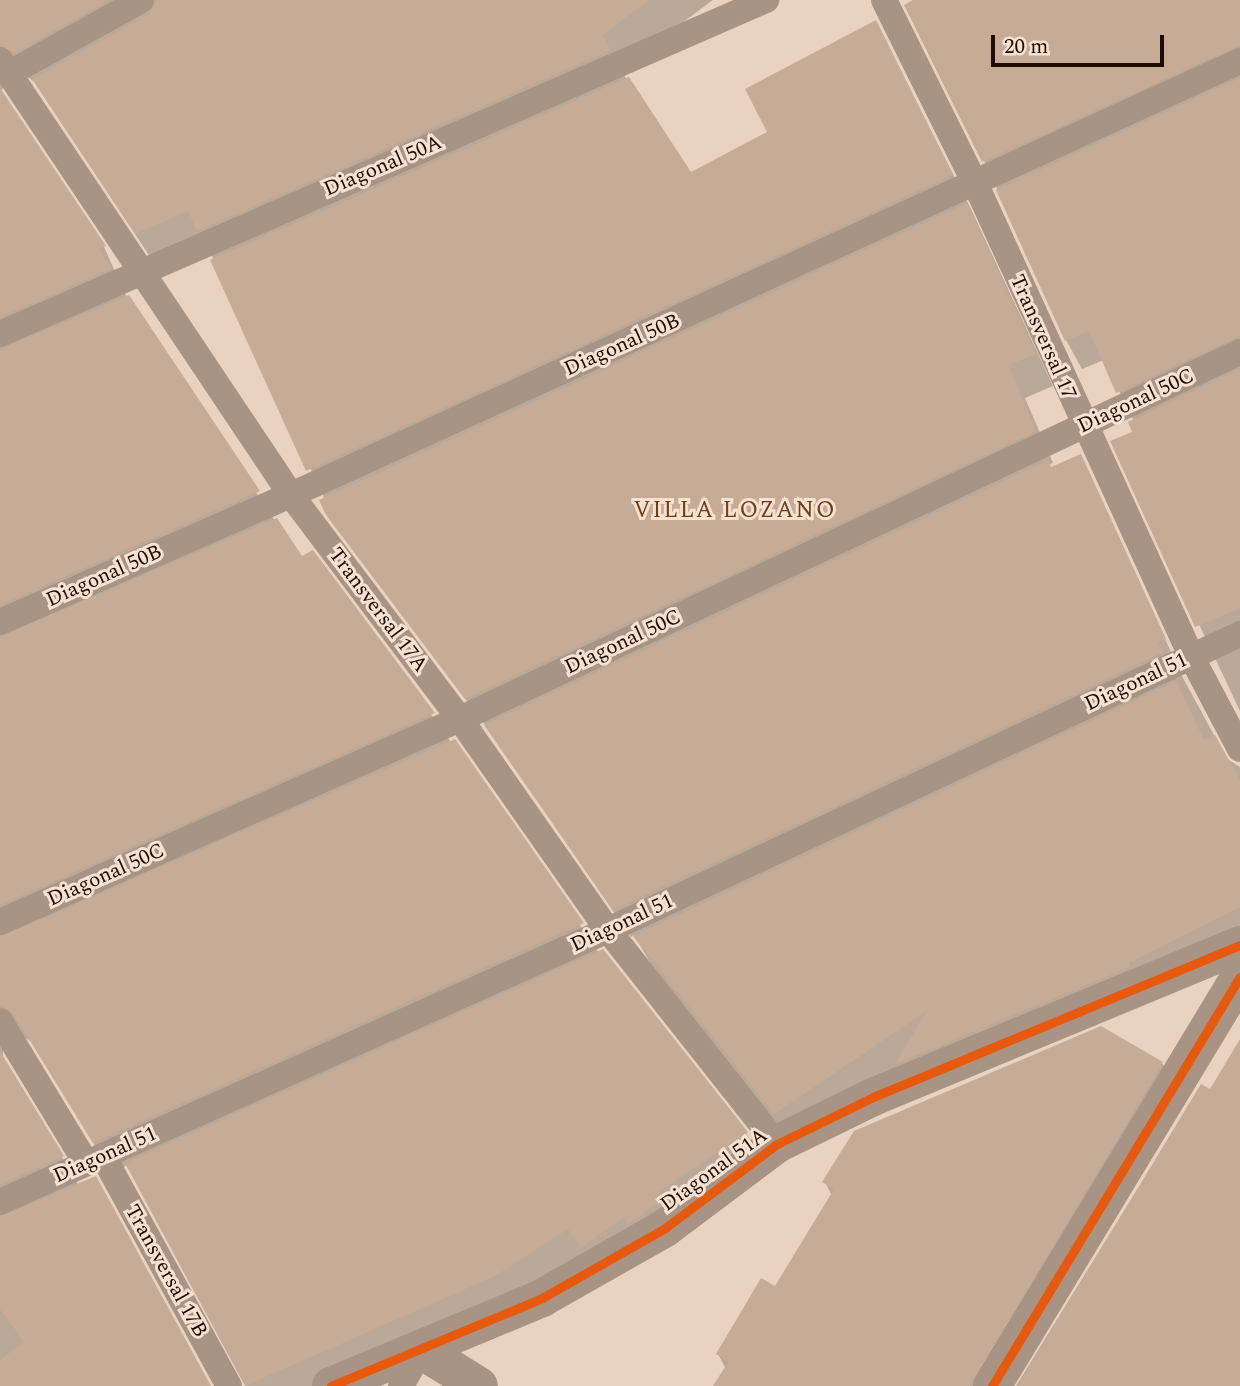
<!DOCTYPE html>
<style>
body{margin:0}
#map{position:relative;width:1240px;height:1386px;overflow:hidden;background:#e9d2c0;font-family:Spectral,serif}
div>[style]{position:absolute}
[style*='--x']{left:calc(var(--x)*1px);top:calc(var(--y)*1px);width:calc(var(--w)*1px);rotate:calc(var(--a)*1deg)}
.shadow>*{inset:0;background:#0003}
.building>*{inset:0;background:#c6ac96}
.service>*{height:26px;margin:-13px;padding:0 13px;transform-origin:13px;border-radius:13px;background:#a89484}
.minor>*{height:38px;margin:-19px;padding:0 19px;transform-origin:19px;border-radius:19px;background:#a89484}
.cycleway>*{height:9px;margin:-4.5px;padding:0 4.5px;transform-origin:4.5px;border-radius:4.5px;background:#e8590c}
span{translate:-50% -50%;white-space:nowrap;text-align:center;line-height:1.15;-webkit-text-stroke:6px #f7e1d1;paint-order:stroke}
.street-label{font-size:21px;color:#1d0b00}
.neighbourhood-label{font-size:23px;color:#6c4018;letter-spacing:2px}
.scale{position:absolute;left:991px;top:35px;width:173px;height:32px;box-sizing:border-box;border:4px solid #1d0b00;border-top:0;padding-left:9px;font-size:21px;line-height:24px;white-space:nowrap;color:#1d0b00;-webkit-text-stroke:5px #f7e1d1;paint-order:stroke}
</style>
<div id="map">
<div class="shadow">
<i style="clip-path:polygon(0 0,713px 0,620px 69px,691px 174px,769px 133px,875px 22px,970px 207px,1053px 386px,1025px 398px,1053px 463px,1049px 465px,1051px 468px,1081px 456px,1183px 678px,1227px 759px,1240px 767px,1240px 943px,791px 1142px,651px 964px,634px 935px,631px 937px,488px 729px,340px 532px,207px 245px,156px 266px,37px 84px,0 56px)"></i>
<i style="clip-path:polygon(917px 0,1240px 0,1240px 711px,1113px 442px,1134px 433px,1134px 421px,1104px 360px,1082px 369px,1066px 340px,984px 161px)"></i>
<i style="clip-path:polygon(0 67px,6px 79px,1px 93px,104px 247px,127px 298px,275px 521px,302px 558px,312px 552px,451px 742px,454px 741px,599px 953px,746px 1133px,763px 1162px,676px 1220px,328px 1386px,246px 1386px,128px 1165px,111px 1172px,32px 1042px,18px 1034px,3px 1043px,3px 1059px,79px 1186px,210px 1386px,0 1386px)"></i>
<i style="clip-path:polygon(1240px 1043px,1240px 1386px,1016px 1386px,1201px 1086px,1210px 1091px)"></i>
<i style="clip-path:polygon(1162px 1063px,1179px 1093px,1001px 1386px,713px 1386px,725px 1367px,718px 1354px,776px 1288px,832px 1196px,825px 1182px)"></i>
</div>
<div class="building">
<i style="clip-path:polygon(0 0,109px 0,14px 53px,0 44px)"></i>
<i style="clip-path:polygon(157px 0,649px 0,602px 35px,611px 50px,197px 231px,188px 211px,135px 234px,32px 79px,149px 14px)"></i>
<i style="clip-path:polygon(913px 0,1240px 0,1240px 45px,982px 162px,904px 5px)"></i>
<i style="clip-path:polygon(876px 20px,953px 175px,306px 471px,210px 260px,629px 77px,691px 172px,767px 132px,745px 89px)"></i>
<i style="clip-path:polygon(1240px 78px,1240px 336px,1116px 393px,1089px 331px,1065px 341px,996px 190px)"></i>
<i style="clip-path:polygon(0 88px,106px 246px,99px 249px,112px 268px,0 317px)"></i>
<i style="clip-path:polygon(967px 203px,1036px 354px,1008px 365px,1036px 431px,465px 699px,326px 515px,319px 500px)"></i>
<i style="clip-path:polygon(129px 295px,260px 491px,0 605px,0 349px)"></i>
<i style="clip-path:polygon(1240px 369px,1240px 608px,1195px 627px,1110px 441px,1132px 432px,1128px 422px)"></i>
<i style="clip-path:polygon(1081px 454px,1166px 639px,1158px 643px,1162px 653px,613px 910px,484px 725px,1048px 460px,1051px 467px)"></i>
<i style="clip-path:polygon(277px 518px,302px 556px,313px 550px,435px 713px,0 905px,0 637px)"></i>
<i style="clip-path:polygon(1176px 681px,1204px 740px,1215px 735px,1240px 780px,1240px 907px,1129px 963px,1130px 967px,895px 1064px,927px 1011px,774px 1114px,633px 936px)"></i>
<i style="clip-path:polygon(455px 739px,584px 923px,93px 1143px,13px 1013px,0 1005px,0 937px)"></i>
<i style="clip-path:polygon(603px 949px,748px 1132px,660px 1191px,665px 1198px,628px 1224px,624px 1217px,581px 1248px,568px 1229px,493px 1277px,245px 1386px,125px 1163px)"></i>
<i style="clip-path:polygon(1101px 1026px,1163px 1062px,970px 1386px,714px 1386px,729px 1362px,716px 1354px,761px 1278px,775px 1286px,834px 1189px,822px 1182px,854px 1131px)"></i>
<i style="clip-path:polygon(1240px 1039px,1240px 1386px,1018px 1386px,1201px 1084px,1210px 1089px)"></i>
<i style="clip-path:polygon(0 1051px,64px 1156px,0 1185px)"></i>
<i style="clip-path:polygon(96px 1176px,211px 1386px,0 1386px,0 1360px,24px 1342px,0 1309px,0 1217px)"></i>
</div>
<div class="service">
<i style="--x:884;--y:0;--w:207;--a:63.6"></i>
<i style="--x:976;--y:185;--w:518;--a:65.46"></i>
<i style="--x:1191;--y:656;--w:105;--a:62.2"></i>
<i style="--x:0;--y:60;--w:523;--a:56.22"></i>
<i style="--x:291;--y:495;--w:281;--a:53"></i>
<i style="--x:460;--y:719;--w:258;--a:55"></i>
<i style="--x:608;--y:930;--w:273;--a:51.7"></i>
<i style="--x:10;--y:73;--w:150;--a:-29.1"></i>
<i style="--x:0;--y:334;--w:836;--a:-23.56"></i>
<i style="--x:0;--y:622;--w:318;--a:-23.6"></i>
<i style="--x:291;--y:495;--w:1044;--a:-24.58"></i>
<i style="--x:0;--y:922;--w:503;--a:-23.81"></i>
<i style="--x:460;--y:719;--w:862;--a:-25.2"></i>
<i style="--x:0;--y:1021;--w:166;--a:58.8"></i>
<i style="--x:103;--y:1156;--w:262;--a:61.3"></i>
<i style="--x:0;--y:1202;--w:666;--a:-24.1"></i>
<i style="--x:608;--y:930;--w:698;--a:-25.1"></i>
<i style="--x:401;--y:1386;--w:41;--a:-60.9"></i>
</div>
<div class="minor">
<i style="--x:421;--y:1350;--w:68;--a:31.8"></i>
<i style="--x:331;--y:1386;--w:229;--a:-22.6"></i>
<i style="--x:542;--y:1298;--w:142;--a:-29.6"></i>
<i style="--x:665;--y:1228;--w:140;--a:-36.9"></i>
<i style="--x:777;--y:1144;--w:107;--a:-26.1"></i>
<i style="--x:873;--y:1097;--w:397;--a:-22.5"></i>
<i style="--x:992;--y:1386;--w:478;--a:-58.8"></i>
</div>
<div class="cycleway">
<i style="--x:331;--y:1386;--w:229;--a:-22.6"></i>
<i style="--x:542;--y:1298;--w:142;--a:-29.6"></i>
<i style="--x:665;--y:1228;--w:140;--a:-36.9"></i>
<i style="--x:777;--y:1144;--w:107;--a:-26.1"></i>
<i style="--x:873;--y:1097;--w:397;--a:-22.5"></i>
<i style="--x:992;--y:1386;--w:478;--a:-58.8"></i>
</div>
<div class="street-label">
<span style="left:383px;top:166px;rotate:-23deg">Diagonal 50A</span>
<span style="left:1043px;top:337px;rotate:66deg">Transversal 17</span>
<span style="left:622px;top:345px;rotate:-24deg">Diagonal 50B</span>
<span style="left:1136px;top:401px;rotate:-25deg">Diagonal 50C</span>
<span style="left:104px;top:576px;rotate:-24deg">Diagonal 50B</span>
<span style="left:378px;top:610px;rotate:53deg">Transversal 17A</span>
<span style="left:623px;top:642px;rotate:-25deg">Diagonal 50C</span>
<span style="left:1136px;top:682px;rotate:-25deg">Diagonal 51</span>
<span style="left:106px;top:875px;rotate:-24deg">Diagonal 50C</span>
<span style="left:622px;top:923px;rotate:-25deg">Diagonal 51</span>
<span style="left:105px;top:1155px;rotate:-24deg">Diagonal 51</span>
<span style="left:714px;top:1170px;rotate:-36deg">Diagonal 51A</span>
<span style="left:166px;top:1271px;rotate:61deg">Transversal 17B</span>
</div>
<div class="neighbourhood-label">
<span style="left:735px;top:511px">VILLA LOZANO</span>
</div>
<div class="scale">20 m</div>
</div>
